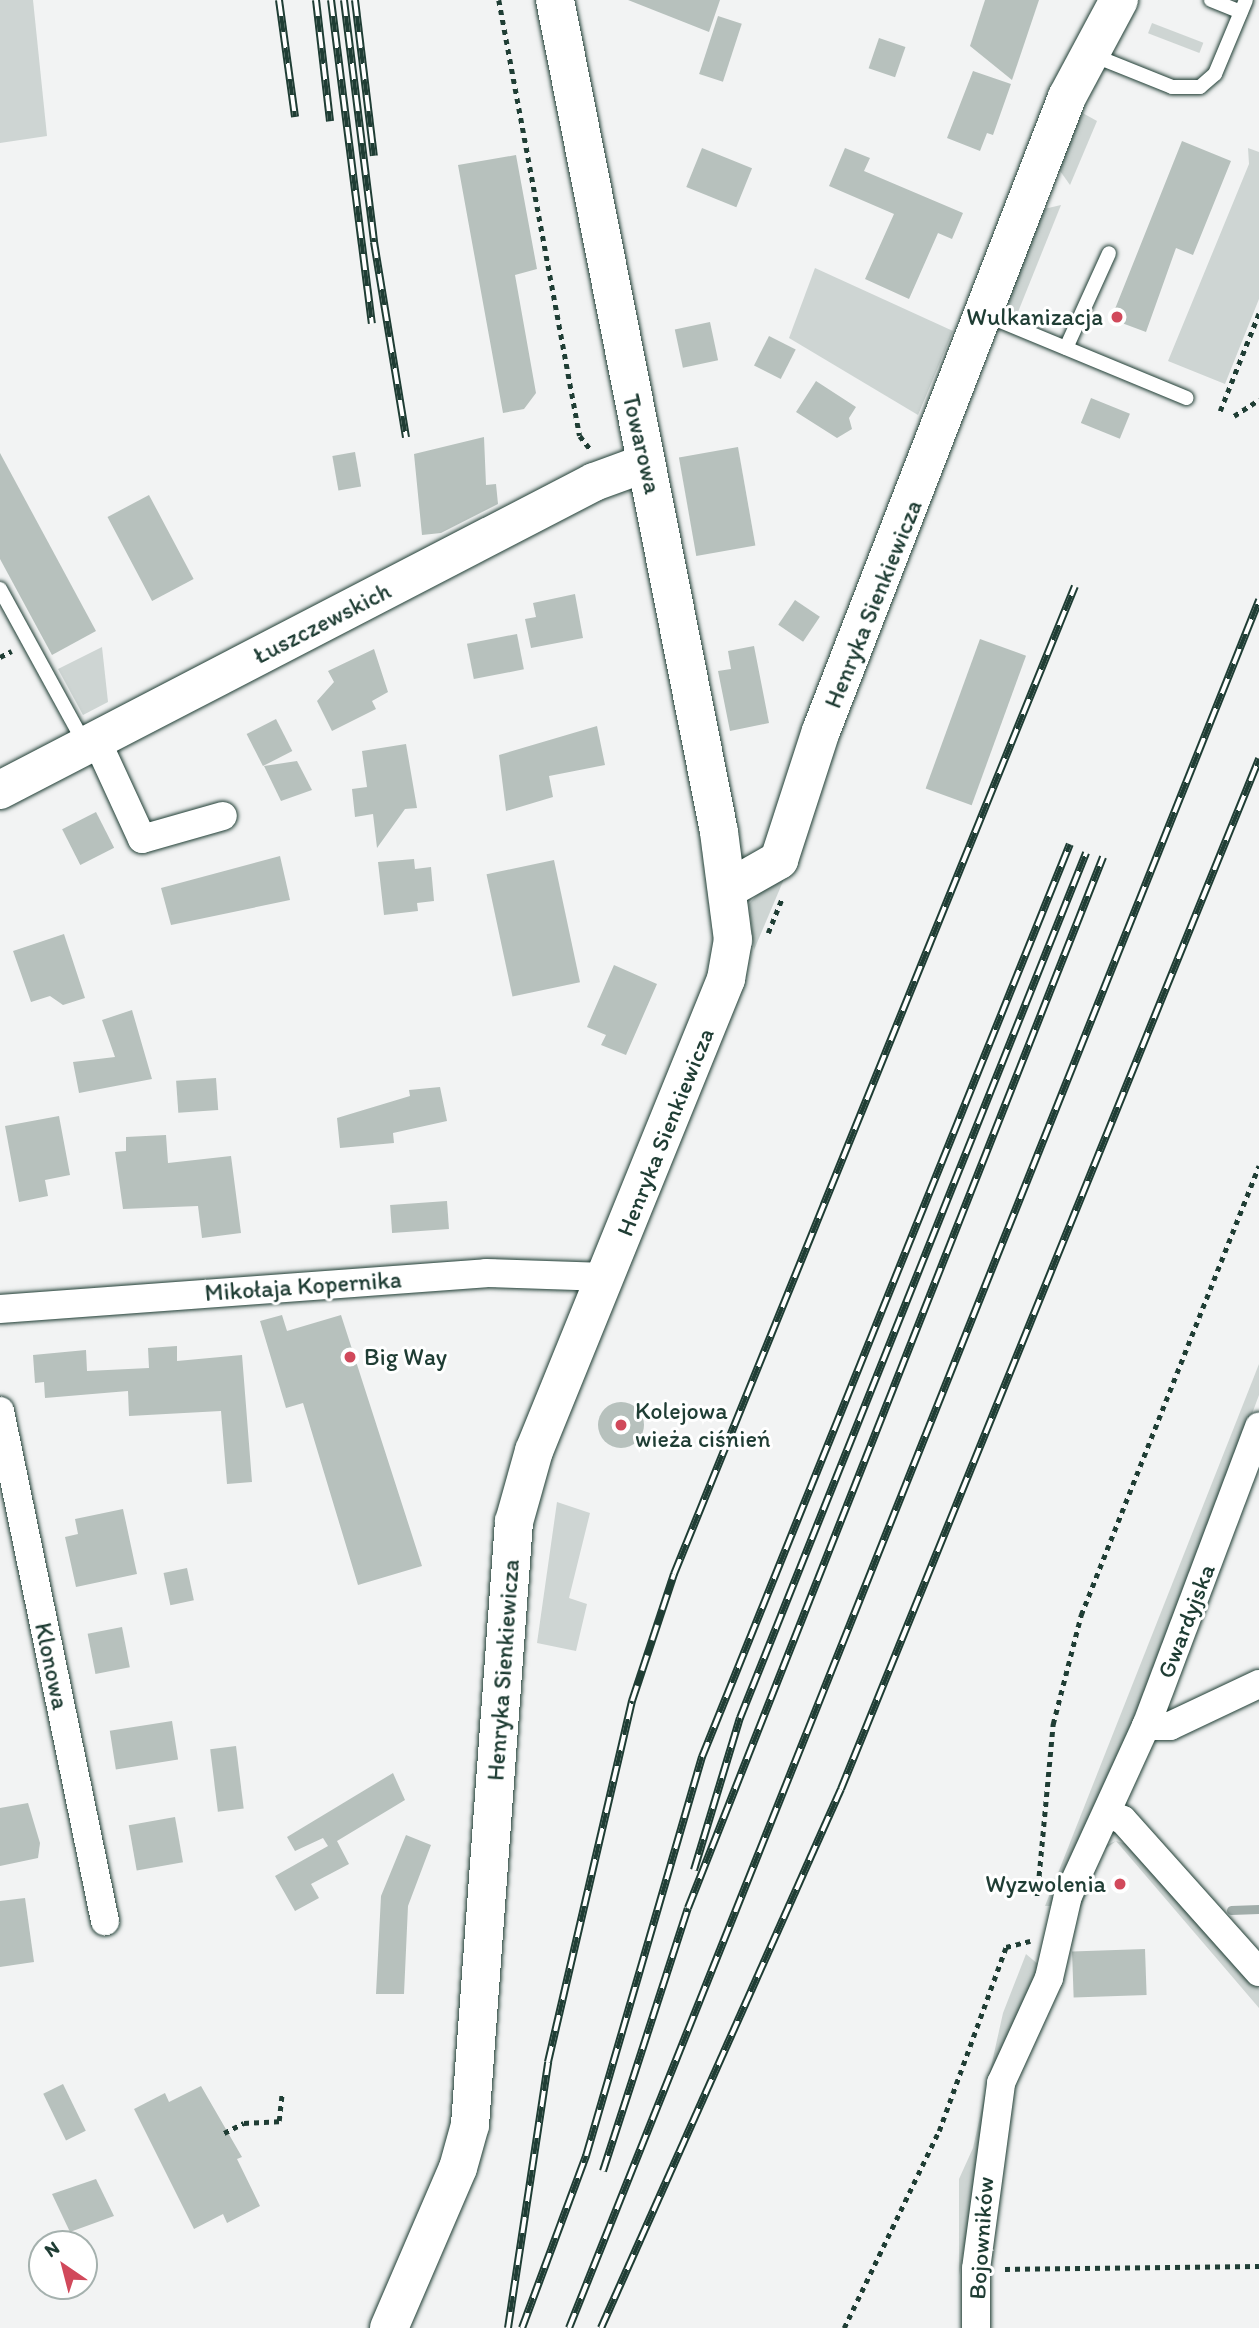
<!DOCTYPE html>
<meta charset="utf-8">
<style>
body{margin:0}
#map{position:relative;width:1259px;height:2328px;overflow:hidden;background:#f2f3f3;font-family:Itim,sans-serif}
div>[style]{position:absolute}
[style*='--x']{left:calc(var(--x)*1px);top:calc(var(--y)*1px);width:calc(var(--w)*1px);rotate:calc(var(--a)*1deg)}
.green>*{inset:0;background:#ced5d3;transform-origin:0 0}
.stream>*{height:9px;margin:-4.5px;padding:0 4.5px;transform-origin:4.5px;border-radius:4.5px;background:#a1adaa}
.building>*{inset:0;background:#b7c1bd;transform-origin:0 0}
.round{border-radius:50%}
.path>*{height:4.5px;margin-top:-2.25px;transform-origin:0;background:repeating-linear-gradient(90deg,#1f3d34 0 5px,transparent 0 10px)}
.roads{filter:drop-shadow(0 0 2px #1f3d34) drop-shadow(0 0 2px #1f3d34)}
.lane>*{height:14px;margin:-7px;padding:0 7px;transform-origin:7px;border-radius:7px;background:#fff}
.street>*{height:28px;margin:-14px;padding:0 14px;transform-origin:14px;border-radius:14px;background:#fff}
.secondary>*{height:38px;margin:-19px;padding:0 19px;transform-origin:19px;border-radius:19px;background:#fff}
.rail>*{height:8px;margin-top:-4px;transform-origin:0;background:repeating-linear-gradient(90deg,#fff 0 16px,#1f3d34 0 32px);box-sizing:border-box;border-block:2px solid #1f3d34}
.dots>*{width:19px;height:19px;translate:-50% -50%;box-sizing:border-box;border:4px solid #fff;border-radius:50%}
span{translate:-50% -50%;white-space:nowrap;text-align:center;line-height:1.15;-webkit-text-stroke:6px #fff;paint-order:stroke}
.poi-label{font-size:24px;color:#1f3d34}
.right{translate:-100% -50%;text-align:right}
.left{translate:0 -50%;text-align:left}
.street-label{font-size:24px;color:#1f3d34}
.north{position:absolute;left:28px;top:2230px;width:70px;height:70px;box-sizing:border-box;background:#fff;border:2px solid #a5b1ae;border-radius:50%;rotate:325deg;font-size:19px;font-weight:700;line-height:28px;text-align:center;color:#1f3d34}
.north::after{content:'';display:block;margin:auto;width:24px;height:32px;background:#d1495b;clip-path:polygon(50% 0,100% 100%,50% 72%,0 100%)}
</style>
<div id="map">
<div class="green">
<i style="clip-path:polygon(0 0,33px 0,47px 136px,0 143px)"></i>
<i style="left:1152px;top:23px;width:55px;height:11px;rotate:21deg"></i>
<i style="clip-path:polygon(1079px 111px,1097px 121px,1070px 185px,1058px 168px)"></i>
<i style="clip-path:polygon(1248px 148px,1259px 152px,1259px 299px,1225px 384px,1168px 361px,1249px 164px)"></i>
<i style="clip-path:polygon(1061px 205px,1016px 317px,1007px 303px,1044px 209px)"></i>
<i style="clip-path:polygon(815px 268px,953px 331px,918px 415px,789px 338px)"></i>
<i style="clip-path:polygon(102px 647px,108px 702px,83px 715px,58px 669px)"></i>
<i style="clip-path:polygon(795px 853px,754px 950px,749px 904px)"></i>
<i style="clip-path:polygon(1259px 1364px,1259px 1395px,1184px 1597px,1115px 1764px,1051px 1906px,1045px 1906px)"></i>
<i style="clip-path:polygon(557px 1502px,590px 1513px,569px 1598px,587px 1604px,576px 1651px,537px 1643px)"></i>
<i style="clip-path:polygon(1116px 1841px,1131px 1845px,1259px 1989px,1259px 2008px,1116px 1841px,1104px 1850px,1073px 1927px,1075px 1892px,1099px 1848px)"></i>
<i style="clip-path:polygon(1026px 1954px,1039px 1965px,994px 2080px,959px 2276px,959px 2179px,973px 2148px,1003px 2013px)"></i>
</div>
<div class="stream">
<i style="--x:1231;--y:1910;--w:28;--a:-2"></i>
</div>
<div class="building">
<i style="clip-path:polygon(628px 0,720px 0,709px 32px)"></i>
<i style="clip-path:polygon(985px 0,1039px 0,1012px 80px,970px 46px)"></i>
<i style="left:718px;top:16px;width:25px;height:61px;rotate:18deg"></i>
<i style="left:879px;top:38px;width:28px;height:32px;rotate:19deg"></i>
<i style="clip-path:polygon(973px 71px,1011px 84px,993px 135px,987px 133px,980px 151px,947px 138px)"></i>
<i style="clip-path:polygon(1182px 141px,1231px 161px,1193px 255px,1176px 248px,1146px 332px,1111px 319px)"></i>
<i style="left:702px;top:148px;width:54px;height:42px;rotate:22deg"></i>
<i style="clip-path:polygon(845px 148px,870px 158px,864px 171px,963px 213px,952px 239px,938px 233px,909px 299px,865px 279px,894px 214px,829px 186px)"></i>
<i style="clip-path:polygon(516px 155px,537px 269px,515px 275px,536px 393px,524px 409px,503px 413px,458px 165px)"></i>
<i style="left:710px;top:322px;width:39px;height:36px;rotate:78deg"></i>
<i style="left:769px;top:336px;width:30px;height:33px;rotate:27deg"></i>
<i style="clip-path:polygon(816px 381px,856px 407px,849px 418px,852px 429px,837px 438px,796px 412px)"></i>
<i style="left:1091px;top:398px;width:42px;height:27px;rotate:22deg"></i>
<i style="clip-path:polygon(484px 437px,486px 485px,496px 484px,498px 504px,441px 533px,422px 535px,414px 454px)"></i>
<i style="left:738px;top:447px;width:100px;height:60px;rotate:80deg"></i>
<i style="left:355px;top:452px;width:35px;height:23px;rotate:80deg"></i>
<i style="clip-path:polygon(0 453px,96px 631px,52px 655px,0 559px)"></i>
<i style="left:149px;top:495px;width:95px;height:47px;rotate:62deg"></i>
<i style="clip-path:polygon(575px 594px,583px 638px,531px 648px,525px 619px,536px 617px,533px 603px)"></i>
<i style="left:795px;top:600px;width:30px;height:30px;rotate:34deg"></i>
<i style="left:517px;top:634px;width:36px;height:51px;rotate:79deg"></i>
<i style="left:980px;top:639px;width:49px;height:159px;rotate:20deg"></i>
<i style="clip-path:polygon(754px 646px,769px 723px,730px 731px,718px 671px,731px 669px,728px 651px)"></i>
<i style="clip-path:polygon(374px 649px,388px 692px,372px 701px,376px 709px,332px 731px,317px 701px,334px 682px,328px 671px)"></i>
<i style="left:276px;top:719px;width:36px;height:33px;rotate:63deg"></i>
<i style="clip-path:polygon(597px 726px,605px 765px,549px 776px,553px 797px,506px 811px,499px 755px)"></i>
<i style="clip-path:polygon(406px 744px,417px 808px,405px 809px,377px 848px,373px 814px,355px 817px,352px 789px,367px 787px,362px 751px)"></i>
<i style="clip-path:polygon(297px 761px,312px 790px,281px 801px,264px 766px)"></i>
<i style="left:96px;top:812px;width:40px;height:38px;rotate:63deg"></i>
<i style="clip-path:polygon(280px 856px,290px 900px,171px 925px,161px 888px)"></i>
<i style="clip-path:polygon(414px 859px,415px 869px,431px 867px,434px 901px,417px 903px,418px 911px,384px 915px,378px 862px)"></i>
<i style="left:554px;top:860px;width:125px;height:69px;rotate:78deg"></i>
<i style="clip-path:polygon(64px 934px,85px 998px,63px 1005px,50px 996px,31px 1002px,13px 951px)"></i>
<i style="clip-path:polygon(614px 965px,657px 984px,626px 1055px,601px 1045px,606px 1035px,587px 1027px)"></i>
<i style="clip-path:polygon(132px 1010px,152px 1079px,79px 1093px,73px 1062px,115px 1057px,102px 1020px)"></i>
<i style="left:216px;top:1078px;width:32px;height:40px;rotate:86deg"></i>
<i style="clip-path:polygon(440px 1087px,447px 1121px,393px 1133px,394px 1143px,340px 1148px,337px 1118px,410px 1096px,409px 1090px)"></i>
<i style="clip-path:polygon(59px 1116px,70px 1175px,45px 1180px,48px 1196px,19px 1202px,5px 1126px)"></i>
<i style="clip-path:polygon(166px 1135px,168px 1163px,231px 1156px,241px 1233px,202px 1238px,198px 1206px,123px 1209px,115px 1152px,126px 1151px,126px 1137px)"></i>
<i style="left:447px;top:1201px;width:28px;height:57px;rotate:86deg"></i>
<i style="clip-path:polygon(282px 1315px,287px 1331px,341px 1315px,422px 1566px,358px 1585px,303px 1403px,286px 1408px,260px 1321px)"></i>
<i style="clip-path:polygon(177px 1346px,177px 1361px,242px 1355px,252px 1482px,227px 1484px,221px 1411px,129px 1416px,128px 1391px,45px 1398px,44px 1382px,35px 1383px,33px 1355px,86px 1350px,87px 1371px,149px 1368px,148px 1348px)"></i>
<i class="round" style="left:598px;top:1402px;width:46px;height:46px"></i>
<i style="clip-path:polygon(123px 1509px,137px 1574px,76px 1587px,65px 1537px,78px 1534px,75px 1519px)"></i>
<i style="left:187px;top:1568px;width:33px;height:24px;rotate:78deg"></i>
<i style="left:122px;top:1627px;width:41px;height:35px;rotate:79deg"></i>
<i style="left:172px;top:1721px;width:39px;height:63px;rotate:81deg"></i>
<i style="left:236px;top:1746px;width:63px;height:26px;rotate:83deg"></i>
<i style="clip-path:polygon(393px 1773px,405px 1800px,337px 1841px,349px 1864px,311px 1884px,319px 1898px,295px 1911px,275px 1876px,328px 1846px,323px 1838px,295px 1851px,287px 1837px)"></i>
<i style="clip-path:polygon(28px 1803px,40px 1843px,38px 1858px,0 1866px,0 1808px)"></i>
<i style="left:175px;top:1817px;width:46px;height:47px;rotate:80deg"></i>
<i style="clip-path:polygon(406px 1835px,431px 1845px,408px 1906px,404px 1994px,376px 1994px,381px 1896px)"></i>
<i style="clip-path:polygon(25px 1898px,34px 1962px,0 1967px,0 1901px)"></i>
<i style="left:1145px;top:1949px;width:46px;height:73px;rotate:88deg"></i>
<i style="left:63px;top:2084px;width:52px;height:22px;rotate:64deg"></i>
<i style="clip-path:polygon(201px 2086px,242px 2157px,237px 2159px,260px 2206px,227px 2223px,223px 2214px,194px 2229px,134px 2109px,165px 2093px,169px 2102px)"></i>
<i style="clip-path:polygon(96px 2179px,114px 2216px,70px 2232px,52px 2194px)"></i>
</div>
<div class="path">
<i style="--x:499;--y:0;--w:443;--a:79.5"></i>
<i style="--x:580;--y:436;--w:16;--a:52"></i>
<i style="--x:1220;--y:411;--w:105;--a:-68.3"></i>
<i style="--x:1234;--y:416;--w:30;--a:-33"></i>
<i style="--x:0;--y:657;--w:13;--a:-27"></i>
<i style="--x:768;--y:933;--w:37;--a:-68"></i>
<i style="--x:1037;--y:1896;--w:173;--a:-84.7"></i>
<i style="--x:1053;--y:1724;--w:113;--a:-75.6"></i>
<i style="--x:1081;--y:1615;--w:483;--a:-68.4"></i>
<i style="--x:224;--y:2133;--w:22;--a:-27"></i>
<i style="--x:244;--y:2123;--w:35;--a:-3"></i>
<i style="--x:279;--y:2121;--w:27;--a:-84"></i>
<i style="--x:1005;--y:2269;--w:254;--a:-0.7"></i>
<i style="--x:844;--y:2328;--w:219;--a:-64.3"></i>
<i style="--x:939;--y:2131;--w:196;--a:-70"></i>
<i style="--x:1006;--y:1947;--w:25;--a:-14"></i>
</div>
<div class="roads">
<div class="lane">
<i style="--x:1211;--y:0;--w:32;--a:22"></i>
<i style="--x:1090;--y:54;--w:88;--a:21.9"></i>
<i style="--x:1172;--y:87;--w:28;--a:0"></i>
<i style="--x:1200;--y:87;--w:20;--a:-41"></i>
<i style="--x:1215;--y:74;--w:80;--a:-67.3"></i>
<i style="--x:986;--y:315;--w:217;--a:22.5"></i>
<i style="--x:1066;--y:348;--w:104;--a:-65.6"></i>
<i style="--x:0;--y:589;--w:177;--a:61.3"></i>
</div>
<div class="street">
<i style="--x:96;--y:739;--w:110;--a:65.3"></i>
<i style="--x:142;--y:839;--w:84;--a:-15.9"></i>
<i style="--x:0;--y:1309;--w:487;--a:-4.2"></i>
<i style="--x:486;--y:1273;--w:120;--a:1.9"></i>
<i style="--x:0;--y:1411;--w:521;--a:78.37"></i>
<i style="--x:1146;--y:1726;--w:24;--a:0"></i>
<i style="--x:1170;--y:1726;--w:98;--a:-25.3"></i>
<i style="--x:1107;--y:1813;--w:17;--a:24"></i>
<i style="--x:1123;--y:1820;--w:204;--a:48.2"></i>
<i style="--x:976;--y:2328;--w:59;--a:-90"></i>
<i style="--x:976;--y:2269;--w:188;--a:-82.3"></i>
<i style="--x:1001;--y:2083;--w:115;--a:-65.4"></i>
<i style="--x:1049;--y:1978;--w:84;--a:-77"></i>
<i style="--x:1068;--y:1896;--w:187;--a:-65.4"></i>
<i style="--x:1146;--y:1726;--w:320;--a:-69.3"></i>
</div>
<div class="secondary">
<i style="--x:0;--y:790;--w:669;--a:-27.41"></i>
<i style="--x:594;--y:482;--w:55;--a:-20.1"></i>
<i style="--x:728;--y:889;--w:59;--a:-29.6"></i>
<i style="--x:779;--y:860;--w:136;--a:-72"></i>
<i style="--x:821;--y:731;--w:680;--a:-68.79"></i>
<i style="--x:1067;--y:97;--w:110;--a:-61.8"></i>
<i style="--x:389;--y:2328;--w:174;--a:-66.7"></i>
<i style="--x:458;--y:2168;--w:45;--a:-74.4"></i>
<i style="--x:470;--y:2125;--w:605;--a:-85.83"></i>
<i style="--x:514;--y:1522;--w:74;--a:-74.3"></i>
<i style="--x:534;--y:1451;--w:510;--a:-67.86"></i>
<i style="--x:726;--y:979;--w:40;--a:-80"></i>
<i style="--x:733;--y:940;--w:109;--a:-97.4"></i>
<i style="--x:719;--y:832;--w:848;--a:-101.15"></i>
</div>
</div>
<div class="rail">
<i style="--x:279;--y:0;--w:118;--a:82.2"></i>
<i style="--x:316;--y:0;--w:122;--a:83.4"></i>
<i style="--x:331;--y:0;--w:326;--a:82.8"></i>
<i style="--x:344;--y:0;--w:244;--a:82.9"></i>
<i style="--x:374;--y:242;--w:198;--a:80.7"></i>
<i style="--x:355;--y:0;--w:157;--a:83.1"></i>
<i style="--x:694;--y:1870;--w:159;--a:-73.2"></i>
<i style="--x:740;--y:1718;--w:932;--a:-68.2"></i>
<i style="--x:603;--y:2171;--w:276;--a:-72.1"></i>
<i style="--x:688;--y:1908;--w:1130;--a:-68.45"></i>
<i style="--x:508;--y:2328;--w:269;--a:-81.4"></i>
<i style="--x:548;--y:2062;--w:371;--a:-76.9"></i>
<i style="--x:632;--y:1701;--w:134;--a:-71.7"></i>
<i style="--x:674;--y:1574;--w:1066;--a:-67.91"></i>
<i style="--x:522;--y:2328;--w:184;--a:-69.6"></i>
<i style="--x:586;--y:2156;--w:416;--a:-73.8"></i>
<i style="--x:702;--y:1757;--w:984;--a:-68.05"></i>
<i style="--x:569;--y:2328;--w:1861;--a:-68.23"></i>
<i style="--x:601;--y:2328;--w:590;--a:-66"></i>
<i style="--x:841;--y:1789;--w:1112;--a:-67.91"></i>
</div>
<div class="dots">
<i style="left:1117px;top:317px;background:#d1495b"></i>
<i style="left:350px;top:1357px;background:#d1495b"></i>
<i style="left:621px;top:1425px;background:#d1495b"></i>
<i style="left:1120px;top:1884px;background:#d1495b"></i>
</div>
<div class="poi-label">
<span class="right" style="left:1103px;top:317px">Wulkanizacja</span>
<span class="left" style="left:364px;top:1357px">Big Way</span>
<span class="left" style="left:635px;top:1425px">Kolejowa<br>wieża ciśnień</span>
<span class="right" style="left:1106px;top:1884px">Wyzwolenia</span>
</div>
<div class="street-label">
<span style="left:642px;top:444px;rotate:77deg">Towarowa</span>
<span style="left:873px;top:604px;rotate:-68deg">Henryka Sienkiewicza</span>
<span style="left:322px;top:623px;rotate:-27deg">Łuszczewskich</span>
<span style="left:665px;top:1132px;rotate:-68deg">Henryka Sienkiewicza</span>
<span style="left:303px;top:1286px;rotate:-4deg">Mikołaja Kopernika</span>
<span style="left:1186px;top:1621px;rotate:-69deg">Gwardyjska</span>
<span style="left:52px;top:1666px;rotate:78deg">Klonowa</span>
<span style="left:503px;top:1670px;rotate:-86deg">Henryka Sienkiewicza</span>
<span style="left:981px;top:2238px;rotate:-86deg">Bojowników</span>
</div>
<div class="north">N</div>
</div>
